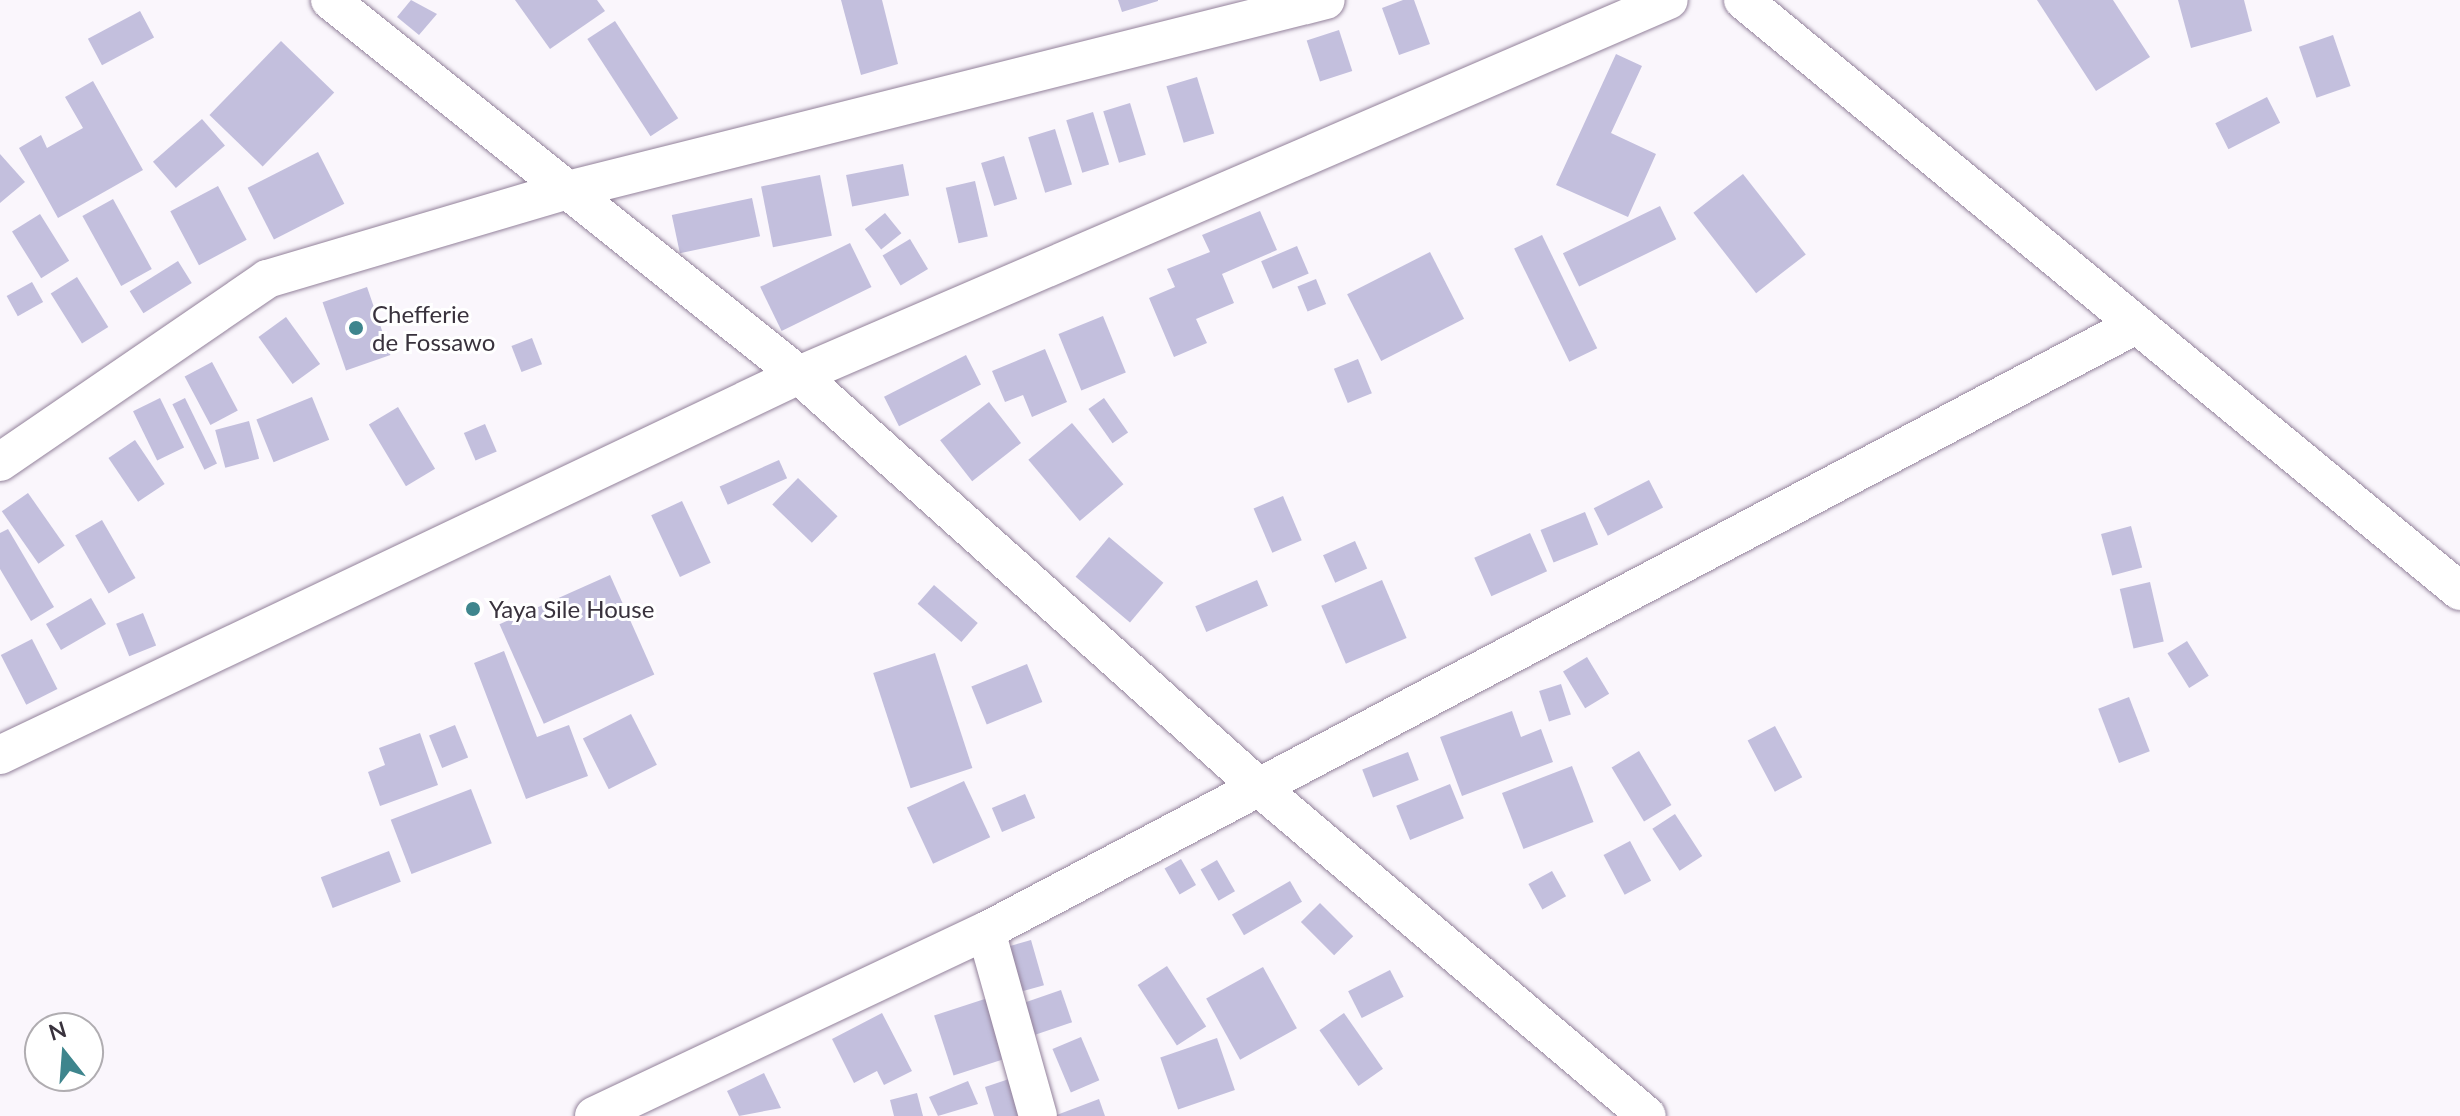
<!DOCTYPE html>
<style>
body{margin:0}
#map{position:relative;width:2460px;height:1116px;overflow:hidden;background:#faf6fc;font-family:Lato,sans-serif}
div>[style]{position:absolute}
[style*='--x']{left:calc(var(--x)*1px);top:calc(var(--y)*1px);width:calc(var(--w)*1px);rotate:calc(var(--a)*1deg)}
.building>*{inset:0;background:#c3bfdd;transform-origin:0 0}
.roads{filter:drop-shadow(0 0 2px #93829b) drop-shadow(0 0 2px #93829b)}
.street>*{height:38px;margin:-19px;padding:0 19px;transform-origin:19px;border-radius:19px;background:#fff}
.dots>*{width:22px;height:22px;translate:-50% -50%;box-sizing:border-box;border:4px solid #fff;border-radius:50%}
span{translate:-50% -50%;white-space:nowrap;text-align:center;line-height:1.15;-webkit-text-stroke:6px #fff;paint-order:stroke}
.poi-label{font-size:24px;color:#39323d}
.left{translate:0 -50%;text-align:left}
.north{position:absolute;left:24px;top:1012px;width:80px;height:80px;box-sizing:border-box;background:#fff;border:2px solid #b0adb1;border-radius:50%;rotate:343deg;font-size:22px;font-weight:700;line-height:32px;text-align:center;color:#39323d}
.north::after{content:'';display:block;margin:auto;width:28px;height:36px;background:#3e858d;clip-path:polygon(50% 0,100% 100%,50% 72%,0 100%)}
</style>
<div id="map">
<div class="building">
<i style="clip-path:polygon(411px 0,437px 14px,419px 35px,397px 17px)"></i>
<i style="clip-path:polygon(515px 0,597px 0,605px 11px,550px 49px)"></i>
<i style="clip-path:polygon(841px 0,882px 0,898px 64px,861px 75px)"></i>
<i style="clip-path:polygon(1118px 0,1158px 0,1158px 1px,1122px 12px)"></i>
<i style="clip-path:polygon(1403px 0,1414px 0,1430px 44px,1399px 55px,1382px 8px)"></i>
<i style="clip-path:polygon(2037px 0,2113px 0,2150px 57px,2096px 91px)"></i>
<i style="clip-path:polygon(2178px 0,2244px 0,2252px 31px,2191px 48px)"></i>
<i style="left:140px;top:11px;width:30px;height:59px;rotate:62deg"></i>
<i style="left:615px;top:21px;width:116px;height:33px;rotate:57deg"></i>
<i style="left:1339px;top:30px;width:43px;height:34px;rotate:72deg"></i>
<i style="left:2333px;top:35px;width:54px;height:36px;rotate:71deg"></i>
<i style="left:281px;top:41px;width:74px;height:103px;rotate:44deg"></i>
<i style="clip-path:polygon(1616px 54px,1642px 66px,1611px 133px,1656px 154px,1628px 217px,1556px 185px)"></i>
<i style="left:1197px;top:77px;width:59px;height:32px;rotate:73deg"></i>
<i style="clip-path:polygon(93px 81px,143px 170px,58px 218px,19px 148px,41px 135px,47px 148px,83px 128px,65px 97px)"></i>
<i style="left:2267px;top:97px;width:29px;height:58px;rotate:63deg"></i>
<i style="left:1130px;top:103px;width:54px;height:28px;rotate:73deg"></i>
<i style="left:1093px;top:112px;width:55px;height:28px;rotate:73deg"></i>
<i style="left:202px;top:119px;width:35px;height:65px;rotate:49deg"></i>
<i style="left:1055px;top:129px;width:58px;height:28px;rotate:73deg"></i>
<i style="left:318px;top:152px;width:58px;height:79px;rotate:63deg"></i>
<i style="clip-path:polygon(0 154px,25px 182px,0 203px)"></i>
<i style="left:1004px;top:156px;width:45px;height:24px;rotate:73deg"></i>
<i style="left:903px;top:164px;width:32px;height:58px;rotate:79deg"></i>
<i style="left:1743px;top:174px;width:102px;height:63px;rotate:52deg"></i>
<i style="left:820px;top:175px;width:62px;height:60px;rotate:79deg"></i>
<i style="left:975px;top:181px;width:57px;height:30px;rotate:77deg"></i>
<i style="left:218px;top:186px;width:61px;height:54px;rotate:62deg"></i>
<i style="left:752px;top:198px;width:39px;height:82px;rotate:78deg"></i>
<i style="left:113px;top:199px;width:80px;height:35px;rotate:61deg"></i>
<i style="left:1660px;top:206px;width:37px;height:108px;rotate:64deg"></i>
<i style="clip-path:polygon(1260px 211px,1277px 250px,1222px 274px,1234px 303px,1196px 319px,1207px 343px,1174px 357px,1149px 298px,1175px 287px,1167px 269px,1210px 252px,1202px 235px)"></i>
<i style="left:885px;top:213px;width:26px;height:26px;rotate:51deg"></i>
<i style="left:40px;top:214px;width:55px;height:33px;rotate:58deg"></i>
<i style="left:1542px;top:235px;width:126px;height:31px;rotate:64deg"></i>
<i style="left:910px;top:239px;width:35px;height:32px;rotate:59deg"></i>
<i style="left:850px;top:243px;width:49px;height:100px;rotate:64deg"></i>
<i style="left:1297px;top:246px;width:30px;height:39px;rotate:67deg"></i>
<i style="left:1430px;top:252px;width:75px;height:93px;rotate:63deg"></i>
<i style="left:178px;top:261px;width:26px;height:57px;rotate:58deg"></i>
<i style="left:77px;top:277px;width:59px;height:31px;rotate:58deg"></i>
<i style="left:1316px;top:279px;width:27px;height:20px;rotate:68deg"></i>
<i style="left:32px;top:282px;width:23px;height:29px;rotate:61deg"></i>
<i style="left:367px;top:287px;width:72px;height:47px;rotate:71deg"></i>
<i style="left:1103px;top:316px;width:61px;height:48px;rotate:68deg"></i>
<i style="left:286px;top:317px;width:58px;height:34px;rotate:54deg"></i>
<i style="left:532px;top:338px;width:28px;height:22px;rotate:69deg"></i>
<i style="clip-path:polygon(1045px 349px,1067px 402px,1032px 417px,1023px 395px,1005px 402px,992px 371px)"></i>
<i style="left:966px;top:355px;width:33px;height:92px;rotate:63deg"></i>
<i style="left:1358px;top:359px;width:37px;height:26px;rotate:68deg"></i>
<i style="left:212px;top:362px;width:55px;height:31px;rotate:62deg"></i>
<i style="left:312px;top:397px;width:46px;height:60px;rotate:68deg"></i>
<i style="left:160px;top:398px;width:55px;height:30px;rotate:64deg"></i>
<i style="left:185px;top:398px;width:73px;height:14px;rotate:64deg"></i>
<i style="left:1104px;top:398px;width:42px;height:19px;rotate:55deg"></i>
<i style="left:989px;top:402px;width:52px;height:62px;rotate:52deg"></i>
<i style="left:398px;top:407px;width:72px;height:34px;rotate:59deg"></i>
<i style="left:249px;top:421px;width:39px;height:35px;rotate:75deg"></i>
<i style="left:1072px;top:423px;width:80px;height:57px;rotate:50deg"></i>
<i style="left:485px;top:424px;width:30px;height:23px;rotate:67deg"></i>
<i style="left:135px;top:440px;width:53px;height:32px;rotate:56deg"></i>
<i style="left:779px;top:460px;width:20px;height:65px;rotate:66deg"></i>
<i style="left:798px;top:478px;width:55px;height:37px;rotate:44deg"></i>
<i style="left:1649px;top:480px;width:31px;height:62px;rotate:63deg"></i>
<i style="left:28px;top:493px;width:64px;height:32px;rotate:55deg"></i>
<i style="left:1283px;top:496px;width:48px;height:32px;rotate:67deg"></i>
<i style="left:682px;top:501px;width:68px;height:34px;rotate:65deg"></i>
<i style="left:1585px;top:512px;width:35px;height:48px;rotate:68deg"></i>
<i style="left:102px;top:520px;width:67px;height:31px;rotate:60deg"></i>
<i style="left:2131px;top:526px;width:43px;height:31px;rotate:75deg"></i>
<i style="clip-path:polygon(8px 529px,54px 607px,31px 621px,0 569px,0 533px)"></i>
<i style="left:1530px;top:533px;width:42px;height:61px;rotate:66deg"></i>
<i style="left:1109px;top:537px;width:71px;height:52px;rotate:40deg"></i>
<i style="left:1355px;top:541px;width:30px;height:35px;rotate:66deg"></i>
<i style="left:610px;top:575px;width:109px;height:121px;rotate:66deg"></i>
<i style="left:1257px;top:580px;width:28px;height:67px;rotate:67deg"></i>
<i style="left:1382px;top:580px;width:63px;height:66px;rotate:67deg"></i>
<i style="left:2150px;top:582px;width:61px;height:31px;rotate:77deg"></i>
<i style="left:934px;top:585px;width:58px;height:25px;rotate:41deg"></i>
<i style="left:91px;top:598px;width:30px;height:52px;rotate:60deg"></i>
<i style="left:143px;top:613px;width:35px;height:29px;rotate:68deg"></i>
<i style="left:32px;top:639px;width:56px;height:35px;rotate:63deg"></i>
<i style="left:2187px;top:641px;width:41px;height:23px;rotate:58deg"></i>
<i style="clip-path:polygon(504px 651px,537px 737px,569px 725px,588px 776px,526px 799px,474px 663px)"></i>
<i style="left:935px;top:653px;width:121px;height:65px;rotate:72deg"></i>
<i style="left:1587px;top:657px;width:43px;height:28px;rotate:59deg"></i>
<i style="left:1027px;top:664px;width:41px;height:60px;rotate:68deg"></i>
<i style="left:1561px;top:684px;width:32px;height:23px;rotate:72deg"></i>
<i style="left:2129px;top:697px;width:58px;height:33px;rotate:69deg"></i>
<i style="clip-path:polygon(1512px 711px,1521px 737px,1541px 729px,1553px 762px,1462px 796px,1440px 737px)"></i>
<i style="left:631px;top:714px;width:57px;height:54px;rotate:63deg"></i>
<i style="left:455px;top:725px;width:35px;height:28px;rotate:68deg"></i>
<i style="left:1775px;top:726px;width:58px;height:31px;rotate:62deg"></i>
<i style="clip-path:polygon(420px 733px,438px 785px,380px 806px,368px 772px,385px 765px,379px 748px)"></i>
<i style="left:1639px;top:751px;width:63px;height:32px;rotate:59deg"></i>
<i style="left:1408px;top:752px;width:30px;height:49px;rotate:69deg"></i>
<i style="left:1572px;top:766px;width:60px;height:75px;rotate:69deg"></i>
<i style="left:964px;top:781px;width:62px;height:63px;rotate:65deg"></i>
<i style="left:1450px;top:784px;width:37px;height:58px;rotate:68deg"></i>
<i style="left:471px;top:789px;width:58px;height:86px;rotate:69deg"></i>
<i style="left:1025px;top:794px;width:26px;height:36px;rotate:67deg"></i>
<i style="left:1675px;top:814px;width:50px;height:27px;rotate:57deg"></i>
<i style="left:1630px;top:841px;width:45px;height:30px;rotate:62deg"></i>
<i style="left:389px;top:851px;width:33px;height:73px;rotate:69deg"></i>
<i style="left:1181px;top:859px;width:30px;height:19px;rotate:60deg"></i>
<i style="left:1217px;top:860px;width:36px;height:19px;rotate:60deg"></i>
<i style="left:1552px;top:871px;width:29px;height:27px;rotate:61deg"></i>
<i style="left:1290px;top:881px;width:24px;height:67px;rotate:60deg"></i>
<i style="left:1320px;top:903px;width:47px;height:27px;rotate:45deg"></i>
<i style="left:1031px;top:940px;width:47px;height:27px;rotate:74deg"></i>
<i style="left:1167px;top:966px;width:72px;height:35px;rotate:57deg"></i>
<i style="left:1263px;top:967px;width:70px;height:65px;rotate:61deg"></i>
<i style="left:1390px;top:970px;width:30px;height:47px;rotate:63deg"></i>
<i style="left:1061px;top:990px;width:34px;height:39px;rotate:71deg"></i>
<i style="left:994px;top:996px;width:63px;height:63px;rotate:72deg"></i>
<i style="clip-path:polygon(882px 1013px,912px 1071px,884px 1085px,877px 1071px,854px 1083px,832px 1039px)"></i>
<i style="left:1344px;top:1013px;width:68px;height:30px;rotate:55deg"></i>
<i style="left:1081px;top:1037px;width:47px;height:31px;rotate:67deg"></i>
<i style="left:1217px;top:1038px;width:55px;height:60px;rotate:71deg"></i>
<i style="clip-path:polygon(764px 1073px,781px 1108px,739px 1116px,727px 1091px)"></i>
<i style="clip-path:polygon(1015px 1077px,1027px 1116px,994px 1116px,985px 1087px)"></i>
<i style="clip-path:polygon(968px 1081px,978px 1104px,938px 1116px,929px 1097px)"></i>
<i style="clip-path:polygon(917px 1093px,923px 1116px,894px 1116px,890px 1100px)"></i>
<i style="clip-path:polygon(1099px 1099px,1105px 1116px,1054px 1116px)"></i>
</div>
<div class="roads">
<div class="street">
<i style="--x:330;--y:0;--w:600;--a:38.64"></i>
<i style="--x:799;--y:375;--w:622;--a:41.87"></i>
<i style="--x:1262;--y:790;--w:504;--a:40.26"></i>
<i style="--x:1743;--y:0;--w:929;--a:39.5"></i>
<i style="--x:0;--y:462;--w:324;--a:-34.4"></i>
<i style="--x:267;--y:279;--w:314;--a:-16.5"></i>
<i style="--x:568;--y:190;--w:781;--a:-14.07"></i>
<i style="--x:0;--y:755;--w:885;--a:-25.44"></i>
<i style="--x:799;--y:375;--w:947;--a:-23.32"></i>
<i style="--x:986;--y:931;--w:192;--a:74.3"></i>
<i style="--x:594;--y:1116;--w:433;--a:-25.3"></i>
<i style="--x:986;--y:931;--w:1300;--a:-27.79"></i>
</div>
</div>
<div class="dots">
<i style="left:356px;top:328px;background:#3e858d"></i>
<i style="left:473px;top:609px;background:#3e858d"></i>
</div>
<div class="poi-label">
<span class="left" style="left:372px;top:328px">Chefferie<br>de Fossawo</span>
<span class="left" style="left:489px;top:609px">Yaya Sile House</span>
</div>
<div class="north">N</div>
</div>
